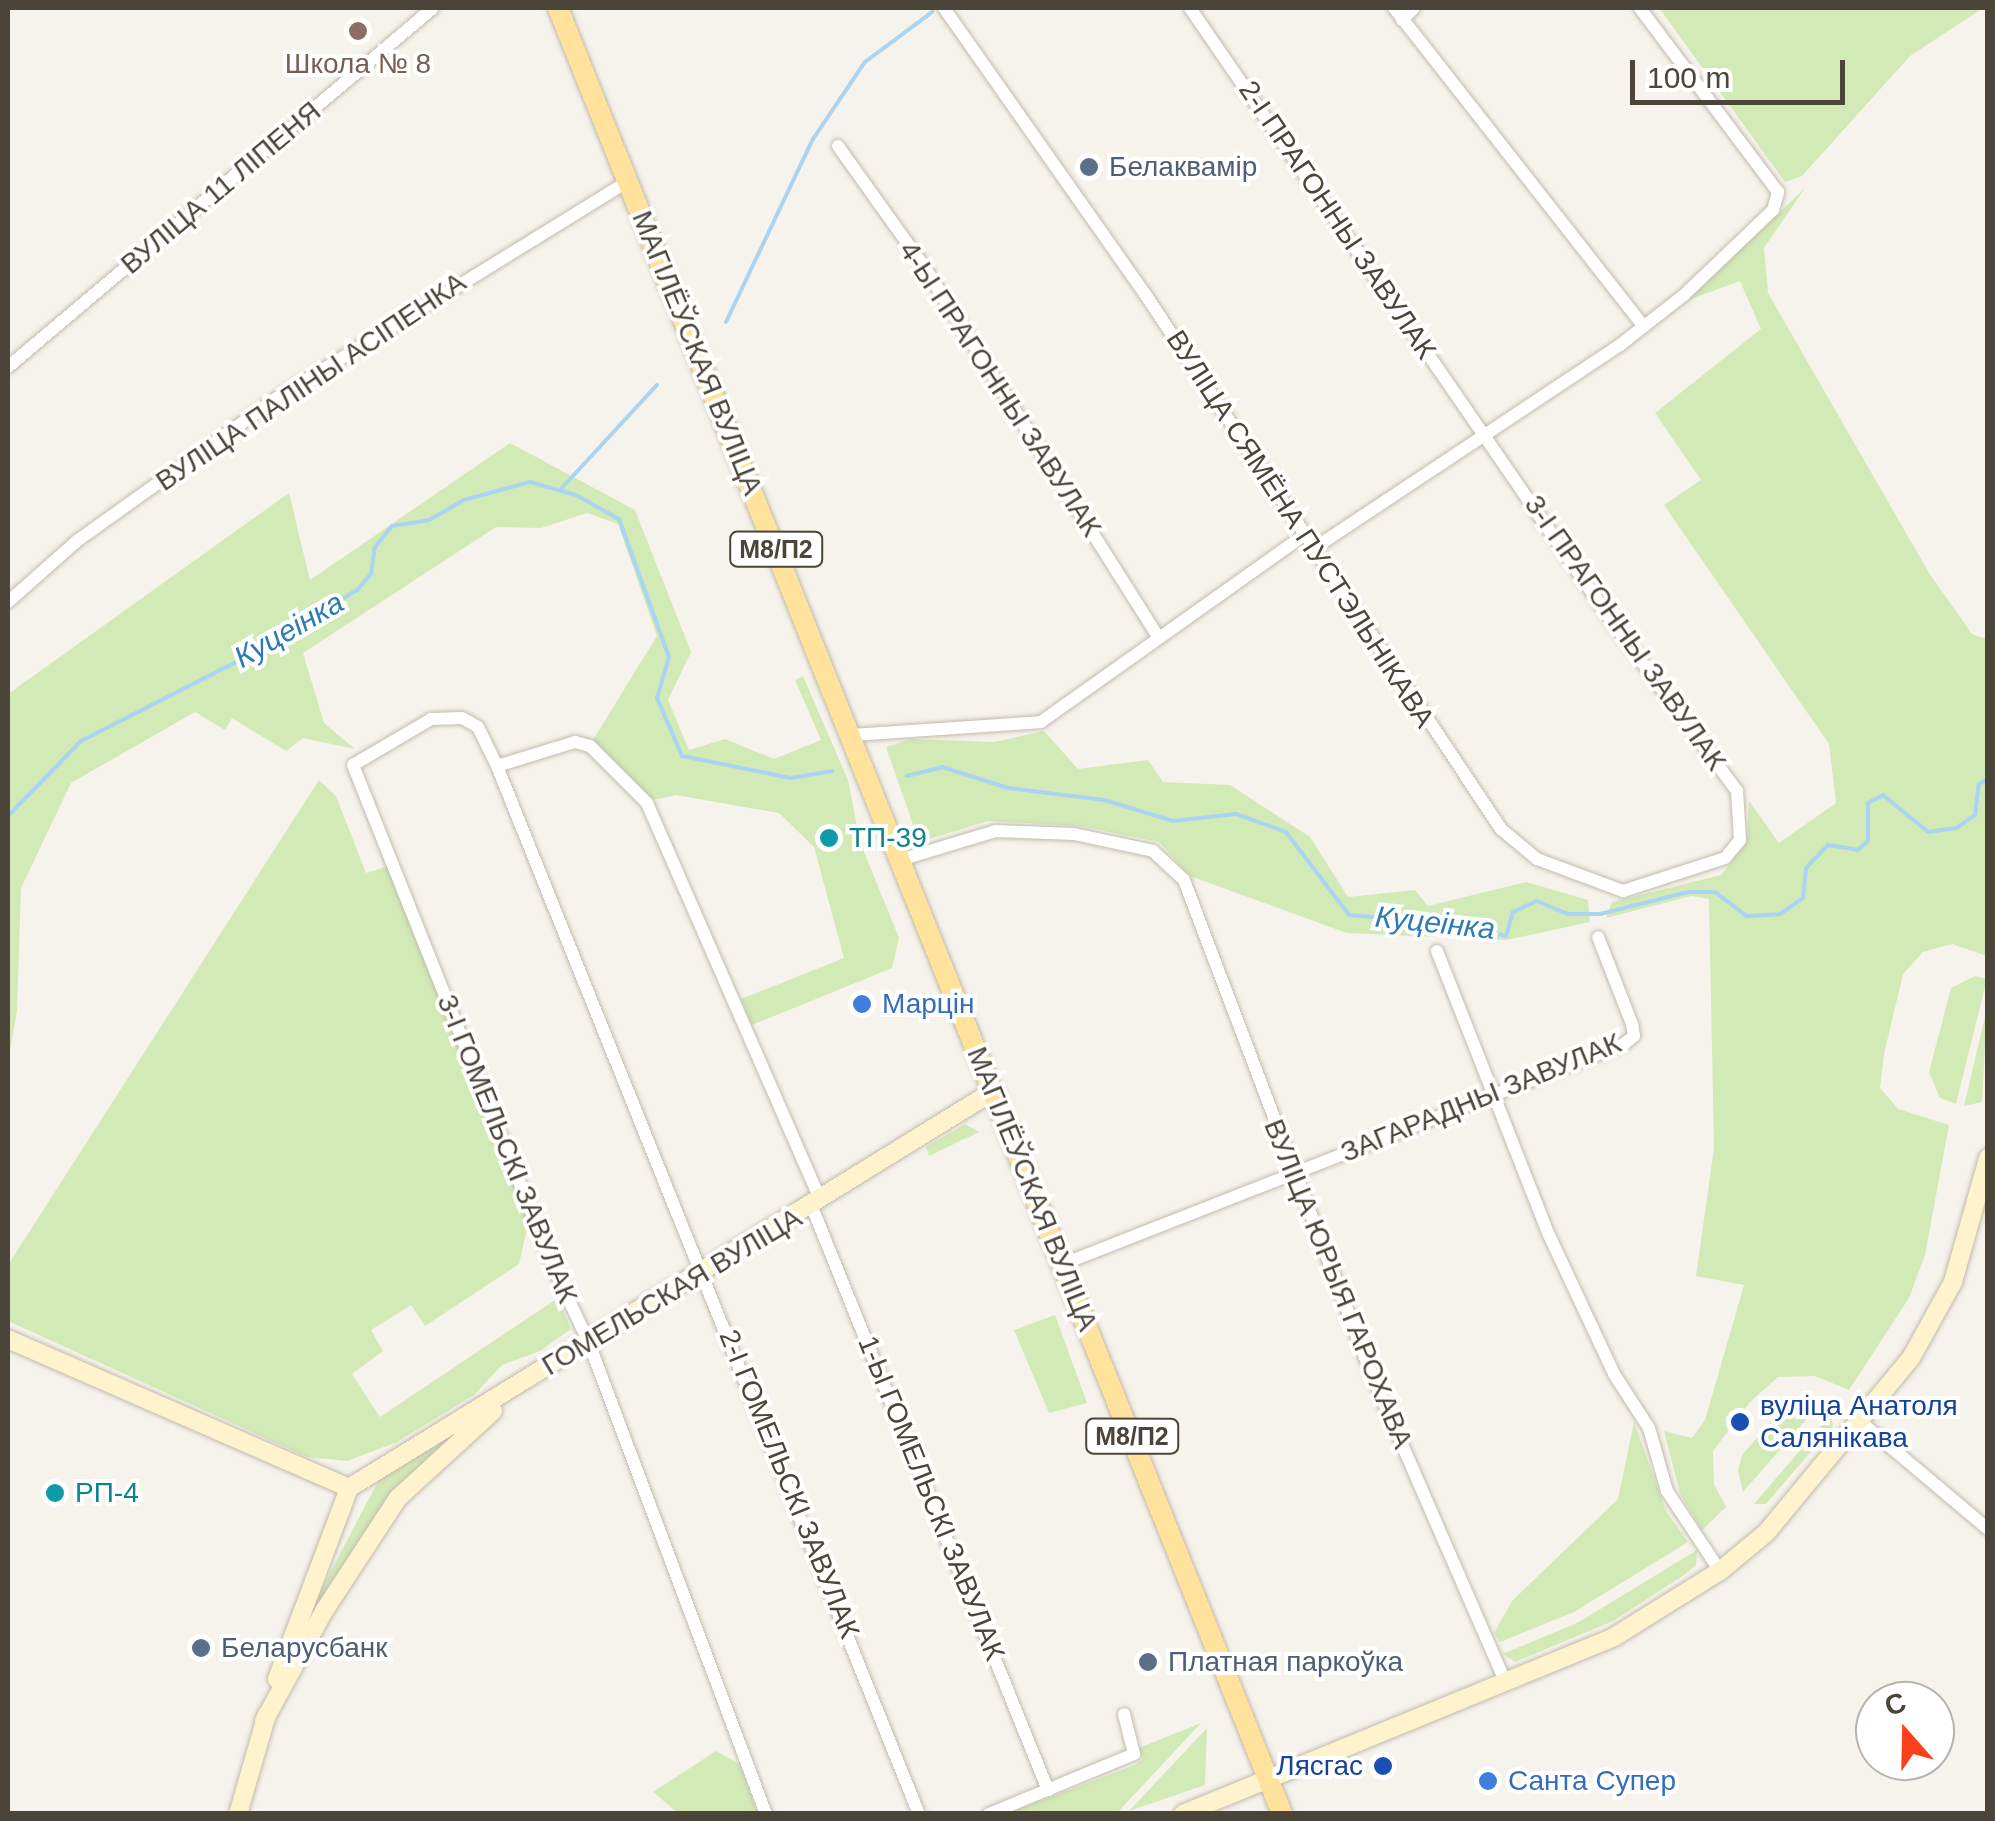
<!DOCTYPE html>
<meta charset="utf-8">
<style>
body{margin:0}
#map{position:relative;width:1995px;height:1821px;overflow:hidden;background:#f6f3ec;font-family:Helvetica,sans-serif}
div>[style]{position:absolute}
[style*='--x']{left:calc(var(--x)*1px);top:calc(var(--y)*1px);width:calc(var(--w)*1px);rotate:calc(var(--a)*1deg)}
.green>*{inset:0;background:#d2eab5}
.stream>*{height:4px;margin:-2px;padding:0 2px;transform-origin:2px;border-radius:2px;background:#a9d4f2}
.roads{filter:drop-shadow(0 0 2px #c2bbae) drop-shadow(0 0 2px #c2bbae)}
.street>*{height:12px;margin:-6px;padding:0 6px;transform-origin:6px;border-radius:6px;background:#fff}
.secondary>*{height:18px;margin:-9px;padding:0 9px;transform-origin:9px;border-radius:9px;background:#fff3cd}
.primary>*{height:20px;margin:-10px;padding:0 10px;transform-origin:10px;border-radius:10px;background:#ffe39c}
.dots>*{width:28px;height:28px;translate:-50% -50%;box-sizing:border-box;border:5px solid #fff;border-radius:50%}
span{translate:-50% -50%;white-space:nowrap;text-align:center;line-height:1.15;-webkit-text-stroke:8px #fff;paint-order:stroke}
.shield-label span{padding:2px 8px;background:#fff;border:2px solid;border-radius:8px;-webkit-text-stroke-width:0}
.shield-label{font-size:25px;color:#4b4439;font-weight:700}
.education-label{font-size:28px;color:#785e54}
.service-label{font-size:28px;color:#4e5e75}
.left{translate:0 -50%;text-align:left}
.street-label{font-size:28px;color:#4b4439}
.culture-label{font-size:28px;color:#0d838f}
.shop-label{font-size:28px;color:#366cbe}
.transit-label{font-size:28px;color:#164399}
.right{translate:-100% -50%;text-align:right}
.water-label{font-size:30px;color:#2e7ab2;font-style:italic}
.frame{position:absolute;inset:0;border:10px solid #4b4439;pointer-events:none}
.north{position:absolute;left:1855px;top:1681px;width:100px;height:100px;box-sizing:border-box;background:#fff;border:2px solid #b7b4b0;border-radius:50%;rotate:340deg;font-size:28px;font-weight:700;line-height:40px;text-align:center;color:#4b4439}
.north::after{content:'';display:block;margin:auto;width:35px;height:45px;background:#fc3f1d;clip-path:polygon(50% 0,100% 100%,50% 72%,0 100%)}
.scale{position:absolute;left:1630px;top:60px;width:215px;height:45px;box-sizing:border-box;border:5px solid #4b4439;border-top:0;padding-left:12px;font-size:30px;line-height:35px;white-space:nowrap;color:#4b4439;-webkit-text-stroke:8px #fff;paint-order:stroke}
</style>
<div id="map">
<div class="green">
<i style="clip-path:polygon(1659px 8px,1983px 8px,1910px 56px,1802px 176px,1785px 182px)"></i>
<i style="clip-path:polygon(1805px 188px,1764px 248px,1768px 293px,1929px 573px,1972px 634px,1987px 639px,1987px 956px,1952px 944px,1923px 952px,1903px 974px,1884px 1054px,1880px 1088px,1898px 1109px,1949px 1125px,1925px 1255px,1909px 1298px,1849px 1390px,1815px 1376px,1778px 1377px,1750px 1402px,1713px 1451px,1714px 1484px,1726px 1507px,1702px 1530px,1680px 1493px,1664px 1431px,1692px 1438px,1705px 1420px,1744px 1285px,1696px 1276px,1714px 1148px,1709px 899px,1691px 896px,1606px 918px,1612px 902px,1721px 875px,1747px 842px,1749px 801px,1779px 843px,1836px 803px,1829px 744px,1664px 505px,1701px 480px,1655px 413px,1761px 329px,1740px 281px,1688px 300px)"></i>
<i style="clip-path:polygon(510px 443px,635px 510px,691px 652px,668px 700px,689px 750px,725px 739px,774px 759px,821px 740px,795px 680px,803px 676px,848px 780px,860px 842px,899px 938px,892px 968px,752px 1025px,741px 999px,844px 958px,814px 847px,779px 813px,676px 795px,653px 800px,593px 740px,657px 636px,618px 524px,587px 513px,541px 528px,496px 527px,303px 653px,324px 723px,355px 749px,303px 738px,286px 751px,232px 718px,225px 730px,195px 712px,71px 783px,21px 888px,17px 1011px,8px 1062px,8px 694px,289px 493px,310px 580px)"></i>
<i style="clip-path:polygon(1044px 731px,1078px 769px,1148px 760px,1163px 782px,1230px 785px,1310px 837px,1348px 897px,1415px 890px,1428px 906px,1526px 882px,1588px 900px,1590px 922px,1506px 940px,1347px 933px,1190px 876px,1159px 842px,1080px 826px,988px 821px,919px 842px,886px 747px,911px 739px,994px 742px)"></i>
<i style="clip-path:polygon(319px 780px,336px 796px,366px 873px,388px 866px,529px 1220px,519px 1264px,425px 1326px,411px 1305px,371px 1330px,383px 1351px,352px 1374px,380px 1417px,558px 1298px,571px 1329px,540px 1351px,502px 1365px,474px 1395px,397px 1442px,347px 1461px,307px 1457px,8px 1321px,8px 1265px)"></i>
<i style="clip-path:polygon(1975px 976px,1987px 979px,1956px 1104px,1940px 1098px,1929px 1072px,1951px 988px)"></i>
<i style="clip-path:polygon(1987px 1008px,1982px 1102px,1964px 1106px)"></i>
<i style="clip-path:polygon(965px 1124px,979px 1132px,929px 1156px,926px 1147px)"></i>
<i style="clip-path:polygon(1055px 1315px,1087px 1403px,1049px 1413px,1014px 1330px)"></i>
<i style="clip-path:polygon(1804px 1400px,1819px 1405px,1743px 1492px,1738px 1470px,1742px 1455px,1783px 1408px)"></i>
<i style="clip-path:polygon(1831px 1414px,1833px 1426px,1766px 1504px,1754px 1504px)"></i>
<i style="clip-path:polygon(1634px 1422px,1666px 1511px,1688px 1542px,1574px 1612px,1500px 1642px,1494px 1633px,1512px 1601px,1618px 1499px)"></i>
<i style="clip-path:polygon(462px 1428px,390px 1496px,321px 1604px,315px 1601px,380px 1478px)"></i>
<i style="clip-path:polygon(1697px 1550px,1696px 1565px,1684px 1575px,1613px 1621px,1515px 1662px,1503px 1654px,1579px 1622px)"></i>
<i style="clip-path:polygon(1201px 1723px,1117px 1813px,1006px 1814px,1135px 1765px,1142px 1759px,1139px 1748px)"></i>
<i style="clip-path:polygon(1207px 1728px,1205px 1785px,1129px 1811px)"></i>
<i style="clip-path:polygon(716px 1751px,739px 1764px,758px 1813px,678px 1813px,653px 1792px)"></i>
</div>
<div class="stream">
<i style="--x:726;--y:322;--w:203;--a:-64.6"></i>
<i style="--x:813;--y:139;--w:93;--a:-56"></i>
<i style="--x:865;--y:62;--w:84;--a:-36.7"></i>
<i style="--x:560;--y:490;--w:143;--a:-47.3"></i>
<i style="--x:907;--y:776;--w:36;--a:-14"></i>
<i style="--x:942;--y:767;--w:69;--a:17.7"></i>
<i style="--x:1008;--y:788;--w:97;--a:7.1"></i>
<i style="--x:1104;--y:800;--w:72;--a:16.9"></i>
<i style="--x:1173;--y:821;--w:63;--a:-6.3"></i>
<i style="--x:1236;--y:814;--w:53;--a:19.8"></i>
<i style="--x:1286;--y:832;--w:104;--a:52.8"></i>
<i style="--x:1349;--y:915;--w:108;--a:4.8"></i>
<i style="--x:1457;--y:924;--w:50;--a:13.8"></i>
<i style="--x:1506;--y:936;--w:25;--a:-74"></i>
<i style="--x:1513;--y:912;--w:26;--a:-25"></i>
<i style="--x:1537;--y:901;--w:34;--a:23"></i>
<i style="--x:1568;--y:914;--w:32;--a:0"></i>
<i style="--x:1600;--y:914;--w:91;--a:-14"></i>
<i style="--x:1688;--y:892;--w:27;--a:0"></i>
<i style="--x:1715;--y:892;--w:40;--a:37"></i>
<i style="--x:1747;--y:916;--w:33;--a:-3"></i>
<i style="--x:1780;--y:914;--w:28;--a:-35"></i>
<i style="--x:1803;--y:898;--w:30;--a:-84"></i>
<i style="--x:1806;--y:868;--w:32;--a:-46"></i>
<i style="--x:1828;--y:845;--w:30;--a:9"></i>
<i style="--x:1858;--y:850;--w:13;--a:-42"></i>
<i style="--x:1868;--y:841;--w:38;--a:-90"></i>
<i style="--x:1868;--y:803;--w:17;--a:-28"></i>
<i style="--x:1883;--y:795;--w:58;--a:39.4"></i>
<i style="--x:1928;--y:832;--w:28;--a:-8"></i>
<i style="--x:1956;--y:828;--w:23;--a:-34"></i>
<i style="--x:1975;--y:815;--w:31;--a:-83"></i>
<i style="--x:1979;--y:784;--w:10;--a:-29"></i>
<i style="--x:8;--y:816;--w:105;--a:-45.8"></i>
<i style="--x:81;--y:741;--w:187;--a:-27"></i>
<i style="--x:248;--y:656;--w:127;--a:-31.2"></i>
<i style="--x:357;--y:590;--w:21;--a:-49"></i>
<i style="--x:371;--y:574;--w:27;--a:-82"></i>
<i style="--x:375;--y:547;--w:27;--a:-51"></i>
<i style="--x:392;--y:526;--w:37;--a:-9"></i>
<i style="--x:429;--y:520;--w:40;--a:-29.7"></i>
<i style="--x:464;--y:500;--w:68;--a:-15.3"></i>
<i style="--x:530;--y:482;--w:48;--a:15.8"></i>
<i style="--x:576;--y:495;--w:49;--a:29.2"></i>
<i style="--x:619;--y:519;--w:147;--a:70.1"></i>
<i style="--x:669;--y:657;--w:43;--a:106.3"></i>
<i style="--x:657;--y:698;--w:63;--a:66.7"></i>
<i style="--x:682;--y:756;--w:111;--a:11.4"></i>
<i style="--x:791;--y:778;--w:42;--a:-9.7"></i>
</div>
<div class="roads">
<div class="street">
<i style="--x:944;--y:8;--w:350;--a:54.9"></i>
<i style="--x:1145;--y:294;--w:643;--a:56.36"></i>
<i style="--x:1501;--y:829;--w:47;--a:39.8"></i>
<i style="--x:1537;--y:859;--w:92;--a:20.4"></i>
<i style="--x:1623;--y:891;--w:107;--a:-17.9"></i>
<i style="--x:1725;--y:858;--w:23;--a:-50"></i>
<i style="--x:1740;--y:840;--w:49;--a:-93.5"></i>
<i style="--x:1737;--y:791;--w:209;--a:-126.4"></i>
<i style="--x:1613;--y:623;--w:746;--a:-124.52"></i>
<i style="--x:1394;--y:8;--w:402;--a:51.9"></i>
<i style="--x:1402;--y:20;--w:17;--a:-45"></i>
<i style="--x:838;--y:146;--w:150;--a:54.5"></i>
<i style="--x:925;--y:268;--w:434;--a:57.7"></i>
<i style="--x:8;--y:367;--w:556;--a:-40.19"></i>
<i style="--x:1313;--y:549;--w:369;--a:-33.6"></i>
<i style="--x:1620;--y:345;--w:81;--a:-38"></i>
<i style="--x:1684;--y:295;--w:123;--a:-43.7"></i>
<i style="--x:1773;--y:210;--w:19;--a:-74"></i>
<i style="--x:1778;--y:192;--w:230;--a:-126.9"></i>
<i style="--x:8;--y:602;--w:92;--a:-41.5"></i>
<i style="--x:77;--y:541;--w:246;--a:-35.6"></i>
<i style="--x:277;--y:398;--w:413;--a:-31.7"></i>
<i style="--x:851;--y:735;--w:190;--a:-3.9"></i>
<i style="--x:1041;--y:722;--w:321;--a:-35.4"></i>
<i style="--x:497;--y:766;--w:82;--a:-17.1"></i>
<i style="--x:575;--y:742;--w:16;--a:15"></i>
<i style="--x:590;--y:746;--w:81;--a:45"></i>
<i style="--x:647;--y:803;--w:434;--a:66.4"></i>
<i style="--x:900;--y:860;--w:100;--a:-16.8"></i>
<i style="--x:996;--y:831;--w:78;--a:2.2"></i>
<i style="--x:1074;--y:834;--w:81;--a:12.1"></i>
<i style="--x:1153;--y:851;--w:42;--a:43.1"></i>
<i style="--x:1184;--y:880;--w:527;--a:69.23"></i>
<i style="--x:1371;--y:1373;--w:338;--a:66.5"></i>
<i style="--x:1437;--y:951;--w:305;--a:68.5"></i>
<i style="--x:1549;--y:1235;--w:153;--a:64.9"></i>
<i style="--x:1614;--y:1374;--w:64;--a:57.1"></i>
<i style="--x:1649;--y:1428;--w:66;--a:74.1"></i>
<i style="--x:1667;--y:1491;--w:96;--a:56.5"></i>
<i style="--x:812;--y:1207;--w:629;--a:67.96"></i>
<i style="--x:1063;--y:1264;--w:603;--a:-21.41"></i>
<i style="--x:1624;--y:1044;--w:13;--a:-39"></i>
<i style="--x:1634;--y:1036;--w:12;--a:-99"></i>
<i style="--x:1632;--y:1024;--w:93;--a:-111.3"></i>
<i style="--x:1862;--y:1423;--w:165;--a:40.1"></i>
<i style="--x:766;--y:1814;--w:503;--a:-110.6"></i>
<i style="--x:589;--y:1343;--w:87;--a:-115.1"></i>
<i style="--x:552;--y:1264;--w:537;--a:-111.74"></i>
<i style="--x:353;--y:765;--w:91;--a:-30.5"></i>
<i style="--x:431;--y:719;--w:31;--a:-2"></i>
<i style="--x:462;--y:718;--w:18;--a:29"></i>
<i style="--x:478;--y:727;--w:43;--a:64"></i>
<i style="--x:497;--y:766;--w:1130;--a:68.07"></i>
<i style="--x:989;--y:1814;--w:157;--a:-22.5"></i>
<i style="--x:1134;--y:1754;--w:41;--a:-104"></i>
</div>
<div class="secondary">
<i style="--x:8;--y:1339;--w:372;--a:23.6"></i>
<i style="--x:349;--y:1488;--w:755;--a:-31.63"></i>
<i style="--x:277;--y:1679;--w:204;--a:-69.3"></i>
<i style="--x:264;--y:1721;--w:125;--a:-61.4"></i>
<i style="--x:324;--y:1611;--w:135;--a:-56.8"></i>
<i style="--x:398;--y:1498;--w:129;--a:-42.5"></i>
<i style="--x:238;--y:1814;--w:104;--a:-73.8"></i>
<i style="--x:1183;--y:1814;--w:466;--a:-22.3"></i>
<i style="--x:1614;--y:1637;--w:125;--a:-31.9"></i>
<i style="--x:1720;--y:1571;--w:60;--a:-39.6"></i>
<i style="--x:1766;--y:1533;--w:227;--a:-50.4"></i>
<i style="--x:1911;--y:1358;--w:87;--a:-61.1"></i>
<i style="--x:1953;--y:1282;--w:129;--a:-74.2"></i>
</div>
<div class="primary">
<i style="--x:558;--y:8;--w:1946;--a:68.15"></i>
</div>
</div>
<div class="dots">
<i style="left:358px;top:31px;background:#8d6e63"></i>
<i style="left:1089px;top:167px;background:#5c6f8a"></i>
<i style="left:829px;top:838px;background:#0f9aa8"></i>
<i style="left:862px;top:1004px;background:#3f7fe0"></i>
<i style="left:1740px;top:1422px;background:#1a4fb4"></i>
<i style="left:55px;top:1493px;background:#0f9aa8"></i>
<i style="left:201px;top:1648px;background:#5c6f8a"></i>
<i style="left:1148px;top:1662px;background:#5c6f8a"></i>
<i style="left:1383px;top:1766px;background:#1a4fb4"></i>
<i style="left:1488px;top:1781px;background:#3f7fe0"></i>
</div>
<div class="shield-label">
<span style="left:776px;top:549px">М8/П2</span>
<span style="left:1132px;top:1436px">М8/П2</span>
</div>
<div class="education-label">
<span style="left:358px;top:64px">Школа № 8</span>
</div>
<div class="service-label">
<span class="left" style="left:1109px;top:167px">Белаквамір</span>
<span class="left" style="left:221px;top:1648px">Беларусбанк</span>
<span class="left" style="left:1168px;top:1662px">Платная паркоўка</span>
</div>
<div class="street-label">
<span style="left:221px;top:188px;rotate:-40deg">ВУЛІЦА 11 ЛІПЕНЯ</span>
<span style="left:1337px;top:220px;rotate:56deg">2-І ПРАГОННЫ ЗАВУЛАК</span>
<span style="left:697px;top:353px;rotate:68deg">МАГІЛЁЎСКАЯ ВУЛІЦА</span>
<span style="left:311px;top:382px;rotate:-34deg">ВУЛІЦА ПАЛІНЫ АСІПЕНКА</span>
<span style="left:1000px;top:389px;rotate:57deg">4-Ы ПРАГОННЫ ЗАВУЛАК</span>
<span style="left:1300px;top:529px;rotate:57deg">ВУЛІЦА СЯМЁНА ПУСТЭЛЬНІКАВА</span>
<span style="left:1625px;top:633px;rotate:55deg">3-І ПРАГОННЫ ЗАВУЛАК</span>
<span style="left:1481px;top:1098px;rotate:-22deg">ЗАГАРАДНЫ ЗАВУЛАК</span>
<span style="left:507px;top:1149px;rotate:68deg">3-І ГОМЕЛЬСКІ ЗАВУЛАК</span>
<span style="left:1032px;top:1189px;rotate:68deg">МАГІЛЁЎСКАЯ ВУЛІЦА</span>
<span style="left:1338px;top:1284px;rotate:68deg">ВУЛІЦА ЮРЫЯ ГАРОХАВА</span>
<span style="left:672px;top:1292px;rotate:-31deg">ГОМЕЛЬСКАЯ ВУЛІЦА</span>
<span style="left:789px;top:1484px;rotate:68deg">2-І ГОМЕЛЬСКІ ЗАВУЛАК</span>
<span style="left:931px;top:1498px;rotate:68deg">1-Ы ГОМЕЛЬСКІ ЗАВУЛАК</span>
</div>
<div class="culture-label">
<span class="left" style="left:849px;top:838px">ТП-39</span>
<span class="left" style="left:75px;top:1493px">РП-4</span>
</div>
<div class="shop-label">
<span class="left" style="left:882px;top:1004px">Марцін</span>
<span class="left" style="left:1508px;top:1781px">Санта Супер</span>
</div>
<div class="transit-label">
<span class="left" style="left:1760px;top:1422px">вуліца Анатоля<br>Салянікава</span>
<span class="right" style="left:1363px;top:1766px">Лясгас</span>
</div>
<div class="water-label">
<span style="left:289px;top:630px;rotate:-30deg">Куцеінка</span>
<span style="left:1435px;top:923px;rotate:6deg">Куцеінка</span>
</div>
<div class="frame"></div>
<div class="north">С</div>
<div class="scale">100 m</div>
</div>
